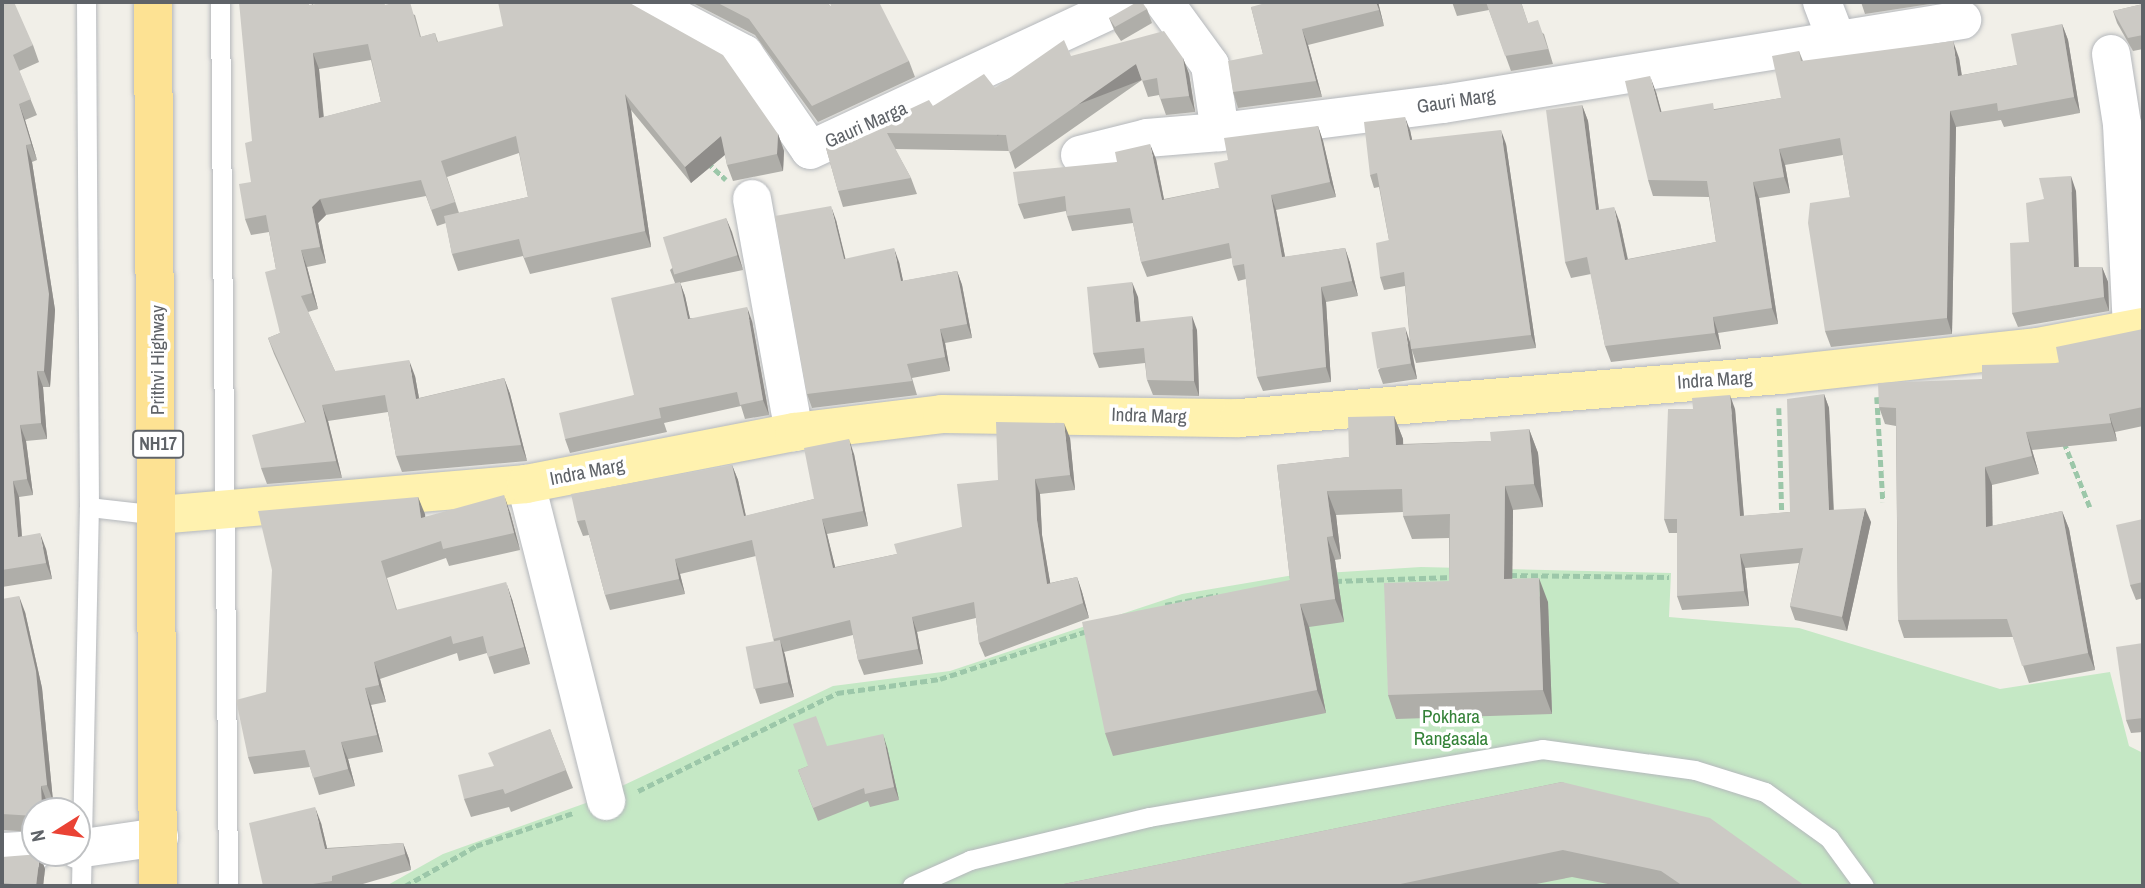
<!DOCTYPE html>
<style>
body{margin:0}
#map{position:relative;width:2145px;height:888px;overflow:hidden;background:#f1efe8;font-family:"Archivo Narrow",sans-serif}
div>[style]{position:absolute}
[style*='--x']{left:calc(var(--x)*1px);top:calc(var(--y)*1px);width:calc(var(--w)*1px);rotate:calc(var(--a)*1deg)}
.green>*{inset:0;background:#c5e8c5}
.path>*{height:4.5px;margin-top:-2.25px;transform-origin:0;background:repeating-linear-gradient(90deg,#9cc7a9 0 7px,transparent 0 10.5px)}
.roads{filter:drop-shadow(0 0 2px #b5b8bc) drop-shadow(0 0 2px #b5b8bc)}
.lane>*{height:19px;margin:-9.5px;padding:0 9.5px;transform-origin:9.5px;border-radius:9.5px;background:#fff}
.street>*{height:38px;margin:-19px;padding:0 19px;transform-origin:19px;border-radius:19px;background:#fff}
.primary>*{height:38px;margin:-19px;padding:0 19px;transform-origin:19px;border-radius:19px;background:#fff2af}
.highway>*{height:38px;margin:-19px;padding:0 19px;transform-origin:19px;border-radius:19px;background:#fde293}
.wall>*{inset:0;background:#afaea9}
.shaded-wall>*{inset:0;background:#8f8d8a;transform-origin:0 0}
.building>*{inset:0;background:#cccac5;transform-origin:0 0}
span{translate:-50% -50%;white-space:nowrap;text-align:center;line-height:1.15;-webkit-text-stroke:7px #fff;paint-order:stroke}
.shield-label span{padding:2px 5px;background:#fff;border:2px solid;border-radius:5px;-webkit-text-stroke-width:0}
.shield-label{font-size:18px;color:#5f6368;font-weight:700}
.street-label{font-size:19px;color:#5f6368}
.park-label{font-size:19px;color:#348238}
.frame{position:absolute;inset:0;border:4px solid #5f6368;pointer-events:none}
.north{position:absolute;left:21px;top:797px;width:70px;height:70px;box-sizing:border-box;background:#fff;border:2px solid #bfc1c3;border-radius:50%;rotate:258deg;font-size:19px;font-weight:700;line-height:28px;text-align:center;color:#5f6368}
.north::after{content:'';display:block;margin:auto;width:24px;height:32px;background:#ea4335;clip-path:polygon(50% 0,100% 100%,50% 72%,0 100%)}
</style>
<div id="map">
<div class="green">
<i style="clip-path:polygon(1421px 567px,1671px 573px,1669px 617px,1799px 628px,2000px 689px,2110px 672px,2129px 746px,2143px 753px,2143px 886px,386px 886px,443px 854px,586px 803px,833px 686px,950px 671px,1182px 594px,1294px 575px)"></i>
</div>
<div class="path">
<i style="--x:707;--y:162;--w:26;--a:43"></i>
<i style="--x:1877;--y:397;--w:105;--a:86.7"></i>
<i style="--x:1779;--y:408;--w:109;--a:88.4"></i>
<i style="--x:2064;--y:442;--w:70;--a:68.2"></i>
<i style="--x:1510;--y:575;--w:159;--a:0.7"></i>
<i style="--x:1335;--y:581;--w:117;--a:-2"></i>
<i style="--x:1165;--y:605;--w:54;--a:-10.7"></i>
<i style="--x:638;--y:791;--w:222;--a:-26.2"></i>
<i style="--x:837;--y:693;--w:104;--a:-7.7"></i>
<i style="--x:940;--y:679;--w:155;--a:-18.1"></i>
<i style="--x:405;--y:886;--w:81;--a:-29.4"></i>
<i style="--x:476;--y:846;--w:102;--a:-18.8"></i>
</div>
<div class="roads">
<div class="lane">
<i style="--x:220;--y:2;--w:884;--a:89.48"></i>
<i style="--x:89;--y:507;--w:69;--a:6.6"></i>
<i style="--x:81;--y:886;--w:379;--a:-88.8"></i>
<i style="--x:89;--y:507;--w:505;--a:-90.34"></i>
<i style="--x:912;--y:886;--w:64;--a:-24.1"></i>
<i style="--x:970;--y:860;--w:184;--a:-13.5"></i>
<i style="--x:1149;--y:817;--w:399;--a:-9.8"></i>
<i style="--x:1542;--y:749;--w:154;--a:7.8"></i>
<i style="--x:1695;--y:770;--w:73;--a:17.4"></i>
<i style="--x:1765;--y:792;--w:79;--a:35.7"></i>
<i style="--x:1829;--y:838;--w:59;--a:53.9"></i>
</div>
<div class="street">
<i style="--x:645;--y:2;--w:112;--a:27.7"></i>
<i style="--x:744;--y:54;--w:116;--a:55.5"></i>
<i style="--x:810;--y:150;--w:351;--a:-25"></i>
<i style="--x:1164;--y:2;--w:78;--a:53.9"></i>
<i style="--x:1210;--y:65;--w:68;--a:81.5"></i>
<i style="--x:1220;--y:132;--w:225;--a:-7.2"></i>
<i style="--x:1443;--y:104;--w:526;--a:-9.19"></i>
<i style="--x:1822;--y:2;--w:36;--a:69"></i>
<i style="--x:2111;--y:54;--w:71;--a:81.1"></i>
<i style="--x:2122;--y:124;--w:206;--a:87.2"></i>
<i style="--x:1080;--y:155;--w:69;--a:-14.2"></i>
<i style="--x:1147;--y:138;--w:73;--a:-4.7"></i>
<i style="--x:752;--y:199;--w:237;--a:79.8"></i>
<i style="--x:526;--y:484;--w:327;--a:75.8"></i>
<i style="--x:77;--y:849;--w:83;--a:-8.3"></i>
<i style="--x:2;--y:852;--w:33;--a:-3"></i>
</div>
<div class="primary">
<i style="--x:158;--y:515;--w:369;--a:-4.8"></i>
<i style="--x:526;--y:484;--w:273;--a:-11"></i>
<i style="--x:794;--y:432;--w:149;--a:-6.9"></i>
<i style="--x:942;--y:414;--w:297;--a:0.8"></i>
<i style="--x:1239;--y:418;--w:543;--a:-4.54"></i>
<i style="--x:1780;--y:375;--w:260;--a:-6.2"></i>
<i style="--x:2038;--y:347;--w:107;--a:-10.8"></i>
</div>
<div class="highway">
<i style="--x:153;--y:2;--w:884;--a:89.68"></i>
</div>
</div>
<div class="wall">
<i style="clip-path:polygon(2px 2px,33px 45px,39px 62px,19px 71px,37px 115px,25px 120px,37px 160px,32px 162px,55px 310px,50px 387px,43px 387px,47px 439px,26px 441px,33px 495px,19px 497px,22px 536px,46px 549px,52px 579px,2px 587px)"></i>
<i style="clip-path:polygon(evenodd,313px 2px,313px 5px,386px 5px,415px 15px,421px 37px,435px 33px,438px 42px,778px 134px,784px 151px,783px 171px,733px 181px,727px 165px,725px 155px,691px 183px,631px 110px,651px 247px,530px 274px,523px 256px,458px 271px,452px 254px,446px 223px,437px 226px,426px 196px,326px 215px,318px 223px,326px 263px,307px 267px,318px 309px,308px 312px,335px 371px,415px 376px,419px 398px,504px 378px,510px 394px,527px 461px,402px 472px,396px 456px,388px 412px,328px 421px,342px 478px,267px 484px,261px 468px,305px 422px,274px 354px,268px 338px,280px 333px,276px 269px,269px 232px,251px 235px,245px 219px,251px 182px,252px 141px,313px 2px,371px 60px,381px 102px,324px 117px,319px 69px,371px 60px,313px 2px,519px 153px,528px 197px,459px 213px,447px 177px,519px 153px)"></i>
<i style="clip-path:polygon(691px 2px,827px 2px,831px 7px,909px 61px,915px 77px,818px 122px,755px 35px)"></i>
<i style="clip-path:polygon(1378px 2px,1384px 26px,1308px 45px,1322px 97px,1238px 108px,1233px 92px,1263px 54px,1251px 7px)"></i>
<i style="clip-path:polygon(1452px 2px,1521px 2px,1528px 23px,1544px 34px,1553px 64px,1511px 71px,1489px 10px,1457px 16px)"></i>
<i style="clip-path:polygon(1861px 2px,1943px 2px,1865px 14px)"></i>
<i style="clip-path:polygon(2143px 4px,2143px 49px,2133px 51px,2117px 23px,2113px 11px)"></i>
<i style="clip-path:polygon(1147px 9px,1152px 23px,1121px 41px,1115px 32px,1109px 18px)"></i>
<i style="clip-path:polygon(2062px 24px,2068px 40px,2080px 113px,2004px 127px,2001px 120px,1956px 127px,1952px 334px,1831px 347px,1825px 331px,1850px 197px,1843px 155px,1785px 165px,1790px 193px,1759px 198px,1778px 324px,1718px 333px,1721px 349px,1611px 362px,1605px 346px,1591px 274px,1571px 278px,1565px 262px,1582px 105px,1588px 121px,1599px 210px,1620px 223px,1628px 259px,1716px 242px,1709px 197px,1653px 196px,1648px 180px,1656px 92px,1661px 112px,1715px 109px,1781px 98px,1799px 51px,1803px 61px,1959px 58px,1962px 75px,2017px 65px)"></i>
<i style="clip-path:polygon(1071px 56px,1183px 58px,1189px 74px,1195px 112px,1166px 115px,1159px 95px,1148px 97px,1142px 80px,1015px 169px,1009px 151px,895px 149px,911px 178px,917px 194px,843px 207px,838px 191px,826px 148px,933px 106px,995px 88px)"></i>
<i style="clip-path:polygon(1318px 126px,1323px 141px,1336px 197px,1276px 210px,1285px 257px,1345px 248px,1350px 263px,1358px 296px,1326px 302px,1331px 382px,1263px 391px,1257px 377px,1246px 279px,1238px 281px,1233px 266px,1232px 258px,1147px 277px,1141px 262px,1133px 223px,1072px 231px,1067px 216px,1066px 211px,1024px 219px,1018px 204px,1117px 162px,1156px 159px,1164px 199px,1219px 188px,1228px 160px)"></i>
<i style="clip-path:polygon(1410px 130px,1412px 140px,1506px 144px,1536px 348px,1416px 363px,1412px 350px,1417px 379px,1383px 384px,1378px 370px,1410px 342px,1405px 286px,1384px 290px,1380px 277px,1389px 240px,1379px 187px,1374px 188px,1370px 175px)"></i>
<i style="clip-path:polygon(2076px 191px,2079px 267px,2102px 267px,2108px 282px,2109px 311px,2018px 327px,2012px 313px,2029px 242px,2044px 199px)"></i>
<i style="clip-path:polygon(726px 218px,743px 270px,680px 283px,685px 296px,690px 318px,752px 321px,769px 415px,745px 419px,741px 406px,664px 423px,667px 432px,570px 453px,565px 439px,634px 395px,675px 283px,670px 270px)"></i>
<i style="clip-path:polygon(836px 220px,845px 259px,899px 262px,903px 281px,957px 271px,962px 285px,972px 338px,945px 343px,950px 371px,912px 378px,917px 395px,812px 408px,807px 394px)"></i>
<i style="clip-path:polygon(1138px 297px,1140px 322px,1197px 330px,1199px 396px,1153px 395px,1147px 380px,1145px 363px,1099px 368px,1093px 353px)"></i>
<i style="clip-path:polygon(2143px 329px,2143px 426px,2115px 432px,2117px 441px,2032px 450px,2039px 474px,1992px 485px,1992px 526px,2062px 511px,2069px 529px,2095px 670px,2029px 683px,2013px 637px,1904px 638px,1898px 620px,1896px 426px,1885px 424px,1879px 407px,1982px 379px,2059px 363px)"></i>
<i style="clip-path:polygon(1824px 394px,1829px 408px,1834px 510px,1871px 522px,1847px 631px,1795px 620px,1790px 606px,1799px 563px,1745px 568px,1749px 606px,1682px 610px,1677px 596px,1677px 533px,1669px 533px,1664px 519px,1735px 409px,1744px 516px,1790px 512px)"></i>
<i style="clip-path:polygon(1394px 416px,1403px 439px,1403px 444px,1491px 441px,1529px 429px,1538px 453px,1543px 507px,1513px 510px,1512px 579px,1548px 602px,1552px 714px,1396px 719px,1388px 695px,1449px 581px,1449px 538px,1412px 539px,1403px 516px,1403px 512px,1336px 515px,1341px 559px,1335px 560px,1344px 622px,1309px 627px,1326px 713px,1113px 756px,1105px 733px,1290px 580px,1277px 465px,1349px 457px)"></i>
<i style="clip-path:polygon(1070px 438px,1075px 490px,1040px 494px,1042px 535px,1050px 583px,1077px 577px,1082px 592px,1089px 618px,985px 657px,979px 643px,976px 618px,917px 632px,923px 664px,864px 675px,858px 660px,853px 635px,784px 652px,794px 697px,760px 704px,755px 689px,774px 642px,756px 556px,680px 574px,685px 594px,610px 610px,605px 595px,589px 535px,583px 536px,577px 521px,732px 465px,738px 480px,746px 516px,814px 499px,854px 454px,868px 526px,827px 534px,835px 567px,897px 554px,962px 527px,998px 480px)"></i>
<i style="clip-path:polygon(418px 497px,425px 517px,510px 512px,520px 550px,449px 566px,446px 558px,387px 578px,397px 610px,512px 599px,530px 664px,494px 674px,487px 653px,459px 661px,457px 653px,380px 679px,386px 702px,371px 705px,383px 752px,348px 759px,355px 786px,319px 795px,310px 767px,254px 774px,248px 757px,266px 692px)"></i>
<i style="clip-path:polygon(2143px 519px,2143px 598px,2136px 600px,2130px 585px)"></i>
<i style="clip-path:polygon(2px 599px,25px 612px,42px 688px,53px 801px,47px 802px,48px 811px,35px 811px,35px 832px,2px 830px)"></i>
<i style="clip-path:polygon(2143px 643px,2143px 732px,2131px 733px,2126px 720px)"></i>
<i style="clip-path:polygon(550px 729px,573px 788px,511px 812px,509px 807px,471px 817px,464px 799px,493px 767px)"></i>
<i style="clip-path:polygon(827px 746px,887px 747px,899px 800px,870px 807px,868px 801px,818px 821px,798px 770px,808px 766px)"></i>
<i style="clip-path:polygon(1562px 782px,1805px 886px,1618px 886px,1572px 877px,1526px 886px,1054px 886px)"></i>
<i style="clip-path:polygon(321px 823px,327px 848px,403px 843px,409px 859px,411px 870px,356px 886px,263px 886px)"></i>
<i style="clip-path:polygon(2px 857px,45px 869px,43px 886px,2px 886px)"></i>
</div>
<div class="shaded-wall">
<i style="clip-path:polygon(1376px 2px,1378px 2px,1384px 26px,1379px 10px)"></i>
<i style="clip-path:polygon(2062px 24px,2068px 40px,2080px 113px,2074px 97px)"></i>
<i style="clip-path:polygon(1302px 29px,1308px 45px,1322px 97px,1316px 81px)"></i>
<i style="clip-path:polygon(1953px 41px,1959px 58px,1964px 92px,1958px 76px)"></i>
<i style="clip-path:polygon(313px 53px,319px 69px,325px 134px,319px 118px)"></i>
<i style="clip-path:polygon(1183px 58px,1189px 74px,1195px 112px,1189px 96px)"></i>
<i style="left:1136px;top:64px;width:17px;height:155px;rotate:69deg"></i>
<i style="clip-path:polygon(1650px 76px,1656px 92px,1666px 128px,1660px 112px)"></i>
<i style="clip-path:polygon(625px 94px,631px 110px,651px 247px,645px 231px)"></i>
<i style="clip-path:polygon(19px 104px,25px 120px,37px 160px,31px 144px)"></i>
<i style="clip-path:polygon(1582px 105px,1588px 121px,1601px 227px,1596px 210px)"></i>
<i style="clip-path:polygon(1950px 111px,1956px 127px,1952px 334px,1947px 318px)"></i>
<i style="clip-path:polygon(1405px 117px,1410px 130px,1415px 153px,1410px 140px)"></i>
<i style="clip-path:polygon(1318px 126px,1323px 141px,1336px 197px,1330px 182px)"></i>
<i style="clip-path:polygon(1501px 130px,1506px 144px,1536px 348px,1531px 335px)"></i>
<i style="clip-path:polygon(778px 134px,784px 151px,783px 171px,777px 154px)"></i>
<i style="clip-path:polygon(721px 136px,727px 153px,691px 183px,685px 167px)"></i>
<i style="clip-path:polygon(1150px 144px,1156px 159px,1167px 215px,1162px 200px)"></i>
<i style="clip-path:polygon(26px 145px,32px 162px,55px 310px,50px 387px,44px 371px)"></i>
<i style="clip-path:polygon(1779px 149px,1785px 165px,1790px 193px,1784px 177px)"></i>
<i style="clip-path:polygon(2071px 176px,2076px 191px,2079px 281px,2074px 267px)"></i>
<i style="clip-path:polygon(1753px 182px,1759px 198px,1778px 324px,1772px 308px)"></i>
<i style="clip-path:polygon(1271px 195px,1276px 210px,1288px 272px,1282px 257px)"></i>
<i style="clip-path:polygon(320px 199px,326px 215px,318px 223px,326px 263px,320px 247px,312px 207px)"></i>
<i style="clip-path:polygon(831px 206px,836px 220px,849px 273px,844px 259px)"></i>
<i style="clip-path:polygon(1614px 207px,1620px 223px,1631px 276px,1625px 260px)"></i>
<i style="clip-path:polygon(726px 218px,732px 232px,743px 270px,737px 255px)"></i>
<i style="clip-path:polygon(894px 248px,899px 262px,906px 295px,901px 281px)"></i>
<i style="clip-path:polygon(1345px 248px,1350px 263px,1358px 296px,1352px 281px)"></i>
<i style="clip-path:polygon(301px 250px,307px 267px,318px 309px,312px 293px)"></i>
<i style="clip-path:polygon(2102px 267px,2108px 282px,2109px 311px,2104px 297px)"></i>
<i style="clip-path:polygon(957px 271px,962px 285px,972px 338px,967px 324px)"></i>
<i style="clip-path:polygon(680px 282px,685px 296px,693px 333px,688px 319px)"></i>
<i style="clip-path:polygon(1132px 282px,1138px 297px,1142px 337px,1136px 322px)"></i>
<i style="clip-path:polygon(1321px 287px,1326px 302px,1331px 382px,1326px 367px)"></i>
<i style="clip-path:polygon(747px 307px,752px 321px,769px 415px,763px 400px)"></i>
<i style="clip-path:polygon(1192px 316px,1197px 330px,1199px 396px,1194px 381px)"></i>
<i style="clip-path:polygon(1713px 317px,1718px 333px,1721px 349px,1715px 333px)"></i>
<i style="clip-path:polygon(1405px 327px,1410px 342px,1417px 379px,1411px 364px)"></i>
<i style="clip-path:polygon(940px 329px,945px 343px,950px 371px,945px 357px)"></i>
<i style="clip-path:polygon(409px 360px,415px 376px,422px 415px,416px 399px)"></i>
<i style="clip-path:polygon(37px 371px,43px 387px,47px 439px,41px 423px)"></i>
<i style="clip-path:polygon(504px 378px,510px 394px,527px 461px,521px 445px)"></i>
<i style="clip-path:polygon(1824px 394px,1829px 408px,1834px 524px,1829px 510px)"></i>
<i style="clip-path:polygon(1730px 395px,1735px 409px,1745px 531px,1740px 516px)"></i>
<i style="clip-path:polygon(322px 405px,328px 421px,342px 478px,336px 461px)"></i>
<i style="clip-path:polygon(2109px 414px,2115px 432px,2117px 441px,2111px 423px)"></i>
<i style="clip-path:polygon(1394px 416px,1403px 439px,1404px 468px,1396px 445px)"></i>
<i style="clip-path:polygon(1064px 423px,1070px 438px,1075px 490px,1070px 475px)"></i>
<i style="clip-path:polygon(20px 425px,26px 441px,33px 495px,27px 479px)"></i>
<i style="clip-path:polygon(1529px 429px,1538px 453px,1543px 507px,1534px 484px)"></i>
<i style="clip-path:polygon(2026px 432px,2032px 450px,2039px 474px,2032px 456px)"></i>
<i style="clip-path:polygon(849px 439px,854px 454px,868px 526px,863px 511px)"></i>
<i style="clip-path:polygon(732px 465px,738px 480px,749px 531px,744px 516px)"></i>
<i style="clip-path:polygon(1985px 467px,1992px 485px,1993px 545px,1986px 527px)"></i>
<i style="clip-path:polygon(1035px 479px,1040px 494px,1042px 535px,1053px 599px,1047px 584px,1037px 520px)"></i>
<i style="clip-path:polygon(13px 481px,19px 497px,23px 553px,18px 537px)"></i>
<i style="clip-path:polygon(1505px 486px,1513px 510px,1512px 603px,1504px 579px)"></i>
<i style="clip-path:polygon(1327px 491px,1336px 515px,1341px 559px,1333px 536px)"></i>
<i style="clip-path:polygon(504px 495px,510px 512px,520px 550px,514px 533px)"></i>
<i style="clip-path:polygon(418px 497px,425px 514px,427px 535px,421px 518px)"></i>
<i style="clip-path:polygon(1865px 508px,1871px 522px,1847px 631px,1842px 617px)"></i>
<i style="clip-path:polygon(2062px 511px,2069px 529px,2095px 670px,2088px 653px)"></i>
<i style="clip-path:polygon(822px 519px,827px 534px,839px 583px,833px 568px)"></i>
<i style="clip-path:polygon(40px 533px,46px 549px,52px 579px,46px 563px)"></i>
<i style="clip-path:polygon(1327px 537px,1335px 560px,1344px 622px,1335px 599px)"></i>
<i style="clip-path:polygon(1740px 554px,1745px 568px,1749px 606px,1744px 591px)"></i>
<i style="clip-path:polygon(675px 559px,680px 574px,685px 594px,679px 579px)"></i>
<i style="clip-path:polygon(1077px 577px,1082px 592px,1089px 618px,1083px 603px)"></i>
<i style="clip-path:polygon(1539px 578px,1548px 602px,1552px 714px,1543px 690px)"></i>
<i style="clip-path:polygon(506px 582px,512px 599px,530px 664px,524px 647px)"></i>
<i style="clip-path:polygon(19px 596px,25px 612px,42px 688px,53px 801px,47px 785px)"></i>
<i style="clip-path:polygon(1300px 604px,1309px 627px,1326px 713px,1317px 690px)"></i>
<i style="clip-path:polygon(912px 617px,917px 632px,923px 664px,918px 649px)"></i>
<i style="clip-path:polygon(780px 640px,785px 655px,794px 697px,788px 682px)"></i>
<i style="clip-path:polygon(374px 662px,380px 679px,386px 702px,379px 685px)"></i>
<i style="clip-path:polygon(365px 688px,371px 705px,383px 752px,377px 735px)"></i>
<i style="clip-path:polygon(883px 734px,887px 747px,899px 800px,894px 787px)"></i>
<i style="clip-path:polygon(341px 742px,348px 759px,355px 786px,348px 769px)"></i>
<i style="clip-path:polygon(41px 786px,47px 802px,48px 811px,42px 811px)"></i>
<i style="clip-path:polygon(315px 807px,321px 823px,331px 865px,325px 849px)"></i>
<i style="clip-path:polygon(403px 843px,409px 859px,411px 870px,405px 854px)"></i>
<i style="clip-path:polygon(40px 854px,45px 869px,43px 886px,36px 886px)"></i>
</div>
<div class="building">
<i style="clip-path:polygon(2px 2px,14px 2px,33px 45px,13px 55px,31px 99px,19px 104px,31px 144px,26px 145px,49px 294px,44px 371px,37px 371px,41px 423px,20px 425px,27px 479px,13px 481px,18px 537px,40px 533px,46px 563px,2px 570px)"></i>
<i style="clip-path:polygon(evenodd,239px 2px,309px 2px,309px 5px,329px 2px,384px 2px,385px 5px,396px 2px,410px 2px,420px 37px,435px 33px,437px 42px,503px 26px,498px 2px,628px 2px,723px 55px,778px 134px,777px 154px,727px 165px,721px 136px,685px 167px,625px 94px,645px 231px,524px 258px,519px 239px,452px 254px,444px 216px,528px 197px,516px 136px,441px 161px,455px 202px,431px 210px,421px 180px,320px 199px,312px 207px,320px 247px,301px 250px,312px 293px,301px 296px,335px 371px,409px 360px,416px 399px,504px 378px,521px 445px,396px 456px,385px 395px,322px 405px,336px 461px,261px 468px,252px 435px,306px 422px,268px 338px,280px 333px,265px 272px,276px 269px,266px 215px,245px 219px,239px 184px,251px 182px,245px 143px,252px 141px,239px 2px,368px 44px,381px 102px,319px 118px,313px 53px,368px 44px)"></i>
<i style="clip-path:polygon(716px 2px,827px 2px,831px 7px,830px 2px,879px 2px,909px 61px,812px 106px,749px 19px)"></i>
<i style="clip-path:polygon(1137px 2px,1142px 2px,1147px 9px,1115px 27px,1109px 18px)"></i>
<i style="clip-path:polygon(1269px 2px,1376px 2px,1379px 10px,1302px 29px,1316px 81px,1233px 92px,1228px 61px,1263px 54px,1251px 7px)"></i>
<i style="clip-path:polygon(1486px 2px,1521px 2px,1528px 23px,1538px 20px,1548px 49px,1505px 56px)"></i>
<i style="clip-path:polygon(2143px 4px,2143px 35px,2128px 38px,2113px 11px)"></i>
<i style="clip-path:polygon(2062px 24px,2074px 97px,1998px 111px,1997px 103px,1950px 111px,1947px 318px,1825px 331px,1808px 223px,1810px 203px,1850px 197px,1840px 138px,1779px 149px,1784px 177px,1753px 182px,1772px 308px,1713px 317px,1715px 333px,1605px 346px,1587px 257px,1565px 262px,1546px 110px,1582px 105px,1596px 210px,1614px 207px,1625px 260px,1716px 242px,1707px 181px,1648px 180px,1625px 81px,1650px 76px,1660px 112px,1713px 103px,1714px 110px,1781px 98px,1772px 56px,1799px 51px,1801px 61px,1953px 41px,1958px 76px,2017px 65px,2011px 34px)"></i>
<i style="clip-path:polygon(1164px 31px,1183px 58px,1189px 96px,1160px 99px,1157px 78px,1142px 81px,1136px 64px,1009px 153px,1006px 135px,887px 133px,911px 178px,838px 191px,826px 148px,929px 100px,933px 106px,984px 74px,995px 88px,1064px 40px,1071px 56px)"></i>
<i style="clip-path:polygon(1405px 117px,1410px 140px,1501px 130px,1531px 335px,1411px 349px,1404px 272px,1380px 277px,1376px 243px,1389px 240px,1377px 173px,1370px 175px,1364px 122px)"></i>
<i style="clip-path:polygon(1318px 126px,1330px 182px,1271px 195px,1282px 257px,1345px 248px,1352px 281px,1321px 287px,1326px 367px,1257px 377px,1244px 264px,1233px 266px,1229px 243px,1141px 262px,1130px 208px,1067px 216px,1065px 196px,1018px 204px,1013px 172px,1117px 162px,1115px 152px,1150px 144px,1162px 200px,1219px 188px,1214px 163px,1228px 160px,1224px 138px)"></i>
<i style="clip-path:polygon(2141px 163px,2143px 163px,2143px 205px)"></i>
<i style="clip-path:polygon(2071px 176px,2074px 267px,2102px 267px,2104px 297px,2012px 313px,2010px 243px,2029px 242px,2026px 203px,2044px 199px,2039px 178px)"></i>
<i style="clip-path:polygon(831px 206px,844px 259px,894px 248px,901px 281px,957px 271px,967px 324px,940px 329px,945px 357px,907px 364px,912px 381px,807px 394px,775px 216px)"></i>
<i style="left:726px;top:218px;width:39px;height:66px;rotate:73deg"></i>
<i style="clip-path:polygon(680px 282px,688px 319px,747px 307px,763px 400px,740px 405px,737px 392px,659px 408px,661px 418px,565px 439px,559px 413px,634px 395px,611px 298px)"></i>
<i style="clip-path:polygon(1132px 282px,1136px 322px,1192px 316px,1194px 381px,1147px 380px,1144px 348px,1093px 353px,1087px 287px)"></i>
<i style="left:1405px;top:327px;width:37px;height:34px;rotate:81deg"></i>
<i style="clip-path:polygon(2143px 329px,2143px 407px,2109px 414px,2111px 423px,2026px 432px,2032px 456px,1985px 467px,1986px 527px,2062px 511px,2088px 653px,2022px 666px,2007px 619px,1898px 620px,1896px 408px,1879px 407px,1878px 383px,1982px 379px,1982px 365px,2059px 363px,2056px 347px)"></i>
<i style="clip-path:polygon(1824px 394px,1829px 510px,1865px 508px,1842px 617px,1790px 606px,1803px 548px,1740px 554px,1744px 591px,1677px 596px,1677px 519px,1664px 519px,1668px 409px,1693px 409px,1692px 398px,1730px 395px,1740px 516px,1790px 512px,1787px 399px)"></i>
<i style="clip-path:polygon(1394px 416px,1396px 445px,1491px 441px,1490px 432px,1529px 429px,1534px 484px,1505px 486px,1504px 579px,1539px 578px,1543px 690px,1388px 695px,1384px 583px,1449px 581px,1450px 514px,1403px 516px,1402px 489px,1327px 491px,1333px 536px,1327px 537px,1335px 599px,1300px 604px,1317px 690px,1105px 733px,1082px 622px,1290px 580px,1277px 465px,1349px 457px,1348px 417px)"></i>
<i style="clip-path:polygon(996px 422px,1064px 423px,1070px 475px,1035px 479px,1037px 520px,1047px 584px,1077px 577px,1083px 603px,979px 643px,974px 602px,912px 617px,918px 649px,858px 660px,850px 620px,773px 639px,752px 540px,675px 559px,679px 579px,605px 595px,585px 520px,577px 521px,571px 494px,732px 465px,744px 516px,814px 499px,804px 448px,849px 439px,863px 511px,822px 519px,833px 568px,897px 554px,894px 544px,962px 527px,957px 484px,998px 480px)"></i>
<i style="clip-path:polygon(504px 495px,514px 533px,443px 549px,441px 541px,381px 561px,396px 610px,506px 582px,524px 647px,488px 657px,483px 636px,453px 644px,451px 636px,374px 662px,379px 685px,365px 688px,377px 735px,341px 742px,348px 769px,313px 778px,305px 750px,248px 757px,236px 700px,266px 692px,272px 570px,258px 511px,418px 497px,421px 518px)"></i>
<i style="clip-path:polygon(2143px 519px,2143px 582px,2130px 585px,2116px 525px)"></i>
<i style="clip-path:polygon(19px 596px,36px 671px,47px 785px,41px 786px,42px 811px,35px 811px,35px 816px,2px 814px,2px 599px)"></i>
<i style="left:780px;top:640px;width:43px;height:35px;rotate:79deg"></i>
<i style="clip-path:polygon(2143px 643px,2143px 718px,2126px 720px,2116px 647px)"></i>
<i style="clip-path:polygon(816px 716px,827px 746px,883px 734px,894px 787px,865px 794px,864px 788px,813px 808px,798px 770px,808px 766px,793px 724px)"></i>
<i style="clip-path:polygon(550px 729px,566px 770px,505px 794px,503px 789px,464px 799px,458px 775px,494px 766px,488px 753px)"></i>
<i style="clip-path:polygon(1562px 782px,1710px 818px,1805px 886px,1683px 886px,1661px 871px,1563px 850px,1391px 886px,1054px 886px)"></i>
<i style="clip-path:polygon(315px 807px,325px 849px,403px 843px,405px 854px,332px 876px,332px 881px,300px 886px,263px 886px,249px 823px)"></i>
<i style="clip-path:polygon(40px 854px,36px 886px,2px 883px,2px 857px)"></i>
</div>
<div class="shield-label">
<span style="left:158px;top:444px">NH17</span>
</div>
<div class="street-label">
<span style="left:1456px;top:101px;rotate:-9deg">Gauri Marg</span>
<span style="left:866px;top:125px;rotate:-24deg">Gauri Marga</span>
<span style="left:158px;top:360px;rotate:-90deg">Prithvi Highway</span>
<span style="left:1715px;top:380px;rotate:-4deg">Indra Marg</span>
<span style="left:1149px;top:416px;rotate:2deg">Indra Marg</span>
<span style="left:587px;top:472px;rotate:-11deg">Indra Marg</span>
</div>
<div class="park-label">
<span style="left:1451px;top:728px">Pokhara<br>Rangasala</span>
</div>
<div class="frame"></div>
<div class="north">N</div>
</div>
